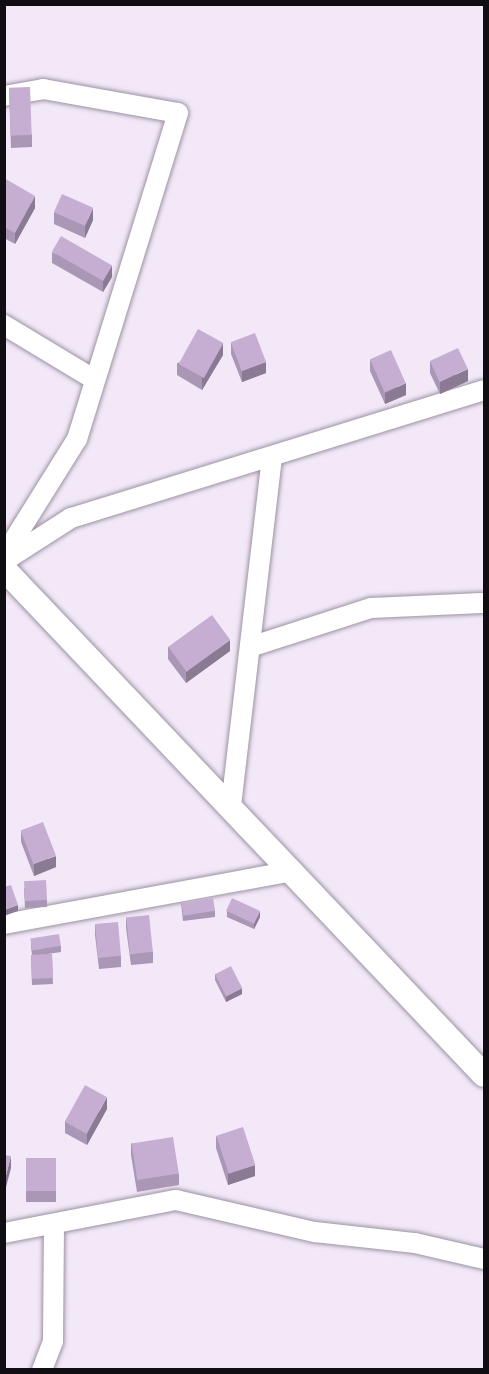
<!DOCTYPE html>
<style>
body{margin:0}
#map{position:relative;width:489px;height:1374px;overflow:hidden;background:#f2e8f8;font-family:Signika,sans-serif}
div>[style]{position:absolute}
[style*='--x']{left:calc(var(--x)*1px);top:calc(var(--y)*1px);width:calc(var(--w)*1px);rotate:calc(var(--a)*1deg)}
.roads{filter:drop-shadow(0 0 2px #9c92a2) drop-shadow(0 0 2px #9c92a2)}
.minor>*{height:20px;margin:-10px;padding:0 10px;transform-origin:10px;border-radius:10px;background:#fff}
.tertiary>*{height:24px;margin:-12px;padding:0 12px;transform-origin:12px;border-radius:12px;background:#fff}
.wall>*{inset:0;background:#aa96b5;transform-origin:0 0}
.shaded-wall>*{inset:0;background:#8b7a94}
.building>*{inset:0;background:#c6aed3;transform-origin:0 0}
span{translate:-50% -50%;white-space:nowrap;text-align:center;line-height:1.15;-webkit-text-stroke:4.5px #fff;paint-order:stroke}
.frame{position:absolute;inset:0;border:6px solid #110e13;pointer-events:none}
</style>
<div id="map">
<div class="roads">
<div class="minor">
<i style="--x:4;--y:96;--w:40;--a:-10"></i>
<i style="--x:43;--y:89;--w:137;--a:10.1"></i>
<i style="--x:178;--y:113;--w:341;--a:107.2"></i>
<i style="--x:77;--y:439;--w:138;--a:122"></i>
<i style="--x:4;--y:325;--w:106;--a:31.1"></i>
<i style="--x:4;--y:561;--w:80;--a:-32.7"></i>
<i style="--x:71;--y:518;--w:432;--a:-17.2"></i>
<i style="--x:250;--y:647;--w:127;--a:-17.9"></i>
<i style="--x:371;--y:608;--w:111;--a:-2.6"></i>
<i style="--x:231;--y:806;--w:350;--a:-83.3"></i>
<i style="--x:4;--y:924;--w:294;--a:-10.4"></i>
<i style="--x:4;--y:1233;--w:175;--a:-10.9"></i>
<i style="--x:176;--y:1200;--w:143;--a:13"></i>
<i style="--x:315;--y:1232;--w:101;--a:6.3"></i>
<i style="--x:415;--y:1243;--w:71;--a:13.1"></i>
<i style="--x:42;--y:1370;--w:31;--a:-69"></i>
<i style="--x:53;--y:1341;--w:117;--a:-89.5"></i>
</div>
<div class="tertiary">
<i style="--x:4;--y:569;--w:697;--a:46.51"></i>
</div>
</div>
<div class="wall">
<i style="clip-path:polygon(9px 88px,32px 135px,32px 147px,11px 148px)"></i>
<i style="clip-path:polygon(4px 178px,35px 208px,15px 244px,4px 238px)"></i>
<i style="clip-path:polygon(54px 212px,93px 220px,85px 238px,54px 224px)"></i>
<i style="clip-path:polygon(52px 252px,112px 277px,103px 292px,52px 263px)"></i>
<i style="clip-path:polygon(231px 342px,266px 373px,242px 382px,231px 354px)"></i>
<i style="clip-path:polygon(223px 355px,202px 390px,177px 375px,177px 363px)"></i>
<i style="clip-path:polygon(370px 360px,406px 395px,385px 404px,370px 371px)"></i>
<i style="clip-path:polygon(430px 361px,468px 381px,440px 394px,430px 373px)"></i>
<i style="clip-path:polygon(168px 647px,230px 651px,186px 683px,168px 659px)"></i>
<i style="clip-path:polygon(21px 831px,56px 867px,34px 876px,21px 842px)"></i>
<i style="clip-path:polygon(24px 888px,47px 900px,47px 907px,25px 908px)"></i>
<i style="clip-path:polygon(181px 903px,215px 911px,215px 917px,183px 921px)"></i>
<i style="clip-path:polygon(227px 911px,260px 917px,254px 929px,227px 917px)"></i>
<i style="clip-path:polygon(126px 917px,153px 952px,153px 963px,131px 965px,126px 928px)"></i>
<i style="clip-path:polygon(95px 924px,121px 956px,121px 967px,99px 969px,95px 935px)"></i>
<i style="clip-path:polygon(31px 940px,61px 946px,61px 952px,48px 954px,52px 954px,53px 984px,32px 985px,31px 955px,32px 955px,31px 946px)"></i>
<i style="clip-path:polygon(215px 974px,242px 994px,226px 1002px,215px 980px)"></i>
<i style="clip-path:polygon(107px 1109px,87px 1145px,65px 1133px,65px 1122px)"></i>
<i style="clip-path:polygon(216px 1136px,255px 1176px,228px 1185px,216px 1148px)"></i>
<i style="clip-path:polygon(131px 1143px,179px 1174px,179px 1185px,137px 1192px,131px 1155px)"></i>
<i style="left:26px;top:1158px;width:30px;height:44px"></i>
</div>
<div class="shaded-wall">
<i style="clip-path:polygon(35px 196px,35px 208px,15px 244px,15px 233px)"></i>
<i style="clip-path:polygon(93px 208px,93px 220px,85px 238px,85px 226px)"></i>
<i style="clip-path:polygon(112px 265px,112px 277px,103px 292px,103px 281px)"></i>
<i style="clip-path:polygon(223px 343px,223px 355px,202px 390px,202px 378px)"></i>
<i style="clip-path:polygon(266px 362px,266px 373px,242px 382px,242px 370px)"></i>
<i style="clip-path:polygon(468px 369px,468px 381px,440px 394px,440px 382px)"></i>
<i style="clip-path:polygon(406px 383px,406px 395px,385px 404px,385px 393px)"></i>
<i style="clip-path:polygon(230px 640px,230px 651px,186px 683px,186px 672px)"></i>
<i style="clip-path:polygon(56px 856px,56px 867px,34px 876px,34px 864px)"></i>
<i style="clip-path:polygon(18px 905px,18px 911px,4px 916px,4px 910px)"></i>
<i style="clip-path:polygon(260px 911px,260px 917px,254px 929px,254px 923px)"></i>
<i style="clip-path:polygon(242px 988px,242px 994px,226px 1002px,226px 996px)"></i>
<i style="clip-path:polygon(107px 1097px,107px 1109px,87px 1145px,87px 1134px)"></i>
<i style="clip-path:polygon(11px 1156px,11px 1168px,5px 1191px,5px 1179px)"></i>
<i style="clip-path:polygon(255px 1165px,255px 1176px,228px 1185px,228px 1173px)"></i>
</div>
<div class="building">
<i style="left:30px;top:87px;width:48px;height:21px;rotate:88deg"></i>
<i style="clip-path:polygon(4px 178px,35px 196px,15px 233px,4px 227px)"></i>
<i style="left:62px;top:194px;width:34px;height:20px;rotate:24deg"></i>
<i style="left:61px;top:236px;width:59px;height:18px;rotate:30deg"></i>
<i style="left:198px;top:329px;width:29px;height:40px;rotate:29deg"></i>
<i style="left:255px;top:333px;width:31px;height:26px;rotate:69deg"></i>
<i style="left:458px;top:348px;width:23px;height:31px;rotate:65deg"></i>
<i style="left:391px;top:350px;width:36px;height:23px;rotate:66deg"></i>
<i style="left:212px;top:615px;width:31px;height:54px;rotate:54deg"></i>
<i style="left:43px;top:822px;width:36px;height:24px;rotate:69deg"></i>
<i style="left:46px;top:880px;width:20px;height:22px;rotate:87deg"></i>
<i style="clip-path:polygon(11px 885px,18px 905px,4px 910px,4px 887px)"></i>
<i style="left:213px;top:898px;width:13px;height:32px;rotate:81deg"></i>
<i style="left:232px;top:898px;width:31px;height:14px;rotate:25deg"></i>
<i style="left:149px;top:915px;width:37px;height:23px;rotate:84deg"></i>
<i style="left:118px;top:922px;width:34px;height:23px;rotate:85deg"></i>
<i style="left:59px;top:934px;width:12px;height:29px;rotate:81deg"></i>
<i style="left:52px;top:954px;width:24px;height:21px;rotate:88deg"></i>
<i style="left:231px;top:966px;width:25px;height:18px;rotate:63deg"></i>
<i style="left:85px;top:1085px;width:25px;height:42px;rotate:29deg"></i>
<i style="left:243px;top:1127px;width:40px;height:28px;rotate:72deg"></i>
<i style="left:173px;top:1137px;width:37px;height:42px;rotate:81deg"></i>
<i style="clip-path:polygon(4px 1155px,11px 1156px,5px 1179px,4px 1179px)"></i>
<i style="left:26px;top:1158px;width:30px;height:33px"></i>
</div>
<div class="frame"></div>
</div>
